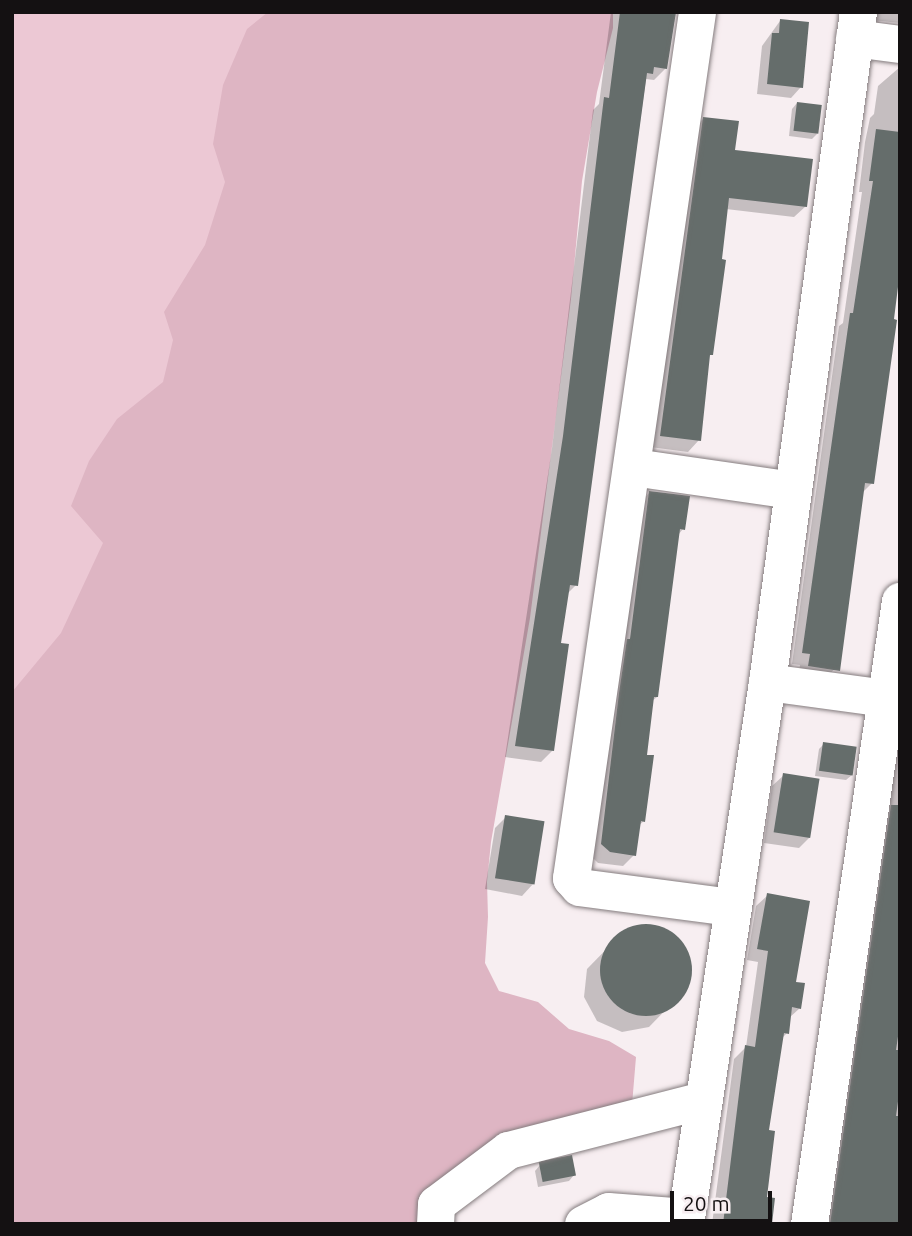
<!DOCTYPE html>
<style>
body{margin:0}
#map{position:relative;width:912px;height:1236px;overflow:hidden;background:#f7eef1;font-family:Ubuntu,sans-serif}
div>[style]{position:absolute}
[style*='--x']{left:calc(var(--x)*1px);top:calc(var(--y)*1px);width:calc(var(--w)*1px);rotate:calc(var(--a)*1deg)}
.green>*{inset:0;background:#ecc8d4}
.forest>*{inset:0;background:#deb5c3}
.shadow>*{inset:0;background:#0003}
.building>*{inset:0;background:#656d6b;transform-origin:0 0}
.round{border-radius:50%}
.roads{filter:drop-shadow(0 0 2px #847c7e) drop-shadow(0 0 2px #847c7e)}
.minor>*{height:37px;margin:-18.5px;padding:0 18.5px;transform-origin:18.5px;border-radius:18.5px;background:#fff}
span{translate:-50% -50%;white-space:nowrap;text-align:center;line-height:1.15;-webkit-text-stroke:6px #f7eef1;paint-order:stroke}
.frame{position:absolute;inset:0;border:14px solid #141112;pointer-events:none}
.scale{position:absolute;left:670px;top:1191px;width:102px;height:32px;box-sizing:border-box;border:4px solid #141112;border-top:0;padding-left:9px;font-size:21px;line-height:24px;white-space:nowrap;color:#141112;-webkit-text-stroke:5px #f7eef1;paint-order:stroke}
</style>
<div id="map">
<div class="green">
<i style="clip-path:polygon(12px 12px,472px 12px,12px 920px)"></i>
</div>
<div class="forest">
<i style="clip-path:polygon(268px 12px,613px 12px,613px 28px,597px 92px,582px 181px,571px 299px,530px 618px,491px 842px,487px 882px,488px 917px,485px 963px,499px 991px,538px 1002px,569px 1029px,609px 1041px,636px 1057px,632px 1105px,530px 1136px,434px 1224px,12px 1224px,12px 692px,61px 633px,103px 543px,71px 506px,89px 461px,117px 419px,163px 382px,173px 340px,164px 312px,205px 245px,225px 182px,213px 144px,223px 85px,247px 29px)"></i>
</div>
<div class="shadow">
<i style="clip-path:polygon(611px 12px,676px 12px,666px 68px,654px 80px,646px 79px,576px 585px,567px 594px,559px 644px,553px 750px,541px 762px,505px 757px,552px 448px,593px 110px,599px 104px)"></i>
<i style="clip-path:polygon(873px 12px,900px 12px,900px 23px,872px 20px)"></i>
<i style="clip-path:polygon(780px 21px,801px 87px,791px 98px,757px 94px,762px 46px)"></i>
<i style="clip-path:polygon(900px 67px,900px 255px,872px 483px,862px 493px,839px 664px,828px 676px,799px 672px,800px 665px,792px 664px,839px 326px,843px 323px,862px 192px,859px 192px,865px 142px,870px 118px,874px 114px,878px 86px)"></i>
<i style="clip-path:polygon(797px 103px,817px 134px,812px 139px,789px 136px,792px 109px)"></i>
<i style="clip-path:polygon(704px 118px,733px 151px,806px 206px,794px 217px,726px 209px,699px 440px,688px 452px,650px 447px,692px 130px)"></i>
<i style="clip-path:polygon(650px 492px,683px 529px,678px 535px,657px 697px,652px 701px,645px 756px,644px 821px,638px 826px,634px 855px,623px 866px,598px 863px,590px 855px,639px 504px)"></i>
<i style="clip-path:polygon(900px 731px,900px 1224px,822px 1224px,892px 739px)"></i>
<i style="clip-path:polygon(824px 744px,852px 775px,846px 780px,815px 776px,819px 749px)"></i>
<i style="clip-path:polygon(784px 775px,810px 837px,799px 848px,764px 843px,772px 786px)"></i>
<i style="clip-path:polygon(506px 817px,533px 884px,522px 896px,485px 889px,495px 828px)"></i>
<i style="clip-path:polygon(768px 895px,800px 1008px,789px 1018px,787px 1033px,781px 1039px,767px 1132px,765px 1198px,770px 1224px,712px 1224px,734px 1059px,746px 1047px,758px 962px,747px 960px,756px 906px)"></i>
<i style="clip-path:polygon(651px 926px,676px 938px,689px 962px,686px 989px,649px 1027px,622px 1032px,597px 1021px,584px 997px,587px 969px,624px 931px)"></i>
<i style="clip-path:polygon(540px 1165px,574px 1175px,569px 1181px,538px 1187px,535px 1171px)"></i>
</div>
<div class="building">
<i style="clip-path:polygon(620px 12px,676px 12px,667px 69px,654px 67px,653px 74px,647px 73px,578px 586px,570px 585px,561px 643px,569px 644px,554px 751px,515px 746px,563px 436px,604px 97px,609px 98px)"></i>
<i style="clip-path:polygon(780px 19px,809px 22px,803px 88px,767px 84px,772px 33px,779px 33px)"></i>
<i style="left:797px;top:102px;width:25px;height:29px;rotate:7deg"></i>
<i style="clip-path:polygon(703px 117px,739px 121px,735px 150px,813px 159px,807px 207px,729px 198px,722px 259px,726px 260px,713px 355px,710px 355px,701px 441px,660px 436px)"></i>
<i style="clip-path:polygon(876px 129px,900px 132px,900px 271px,894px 319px,897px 320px,874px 484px,865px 483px,840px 671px,808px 666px,810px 654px,802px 653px,850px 313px,853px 313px,873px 181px,869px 181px)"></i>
<i style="clip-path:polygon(649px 491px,690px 496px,685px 530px,680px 529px,658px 697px,654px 697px,647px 755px,654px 755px,645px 822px,641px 821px,636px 856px,610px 852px,601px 844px,619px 693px,627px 639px,630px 639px)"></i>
<i style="left:823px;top:742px;width:34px;height:29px;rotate:8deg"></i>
<i style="left:783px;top:773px;width:37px;height:60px;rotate:9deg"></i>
<i style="clip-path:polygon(891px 805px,900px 805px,900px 1023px,896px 1050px,900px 1050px,900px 1087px,896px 1116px,900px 1116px,900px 1224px,830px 1224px)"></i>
<i style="left:505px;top:815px;width:40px;height:64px;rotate:9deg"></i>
<i style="clip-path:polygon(767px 893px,810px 901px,796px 982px,805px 983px,801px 1009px,792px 1007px,789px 1034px,784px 1033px,769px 1130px,775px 1131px,767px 1197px,775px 1198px,772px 1224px,723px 1224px,745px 1045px,755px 1047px,768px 951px,757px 949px)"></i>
<i class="round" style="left:600px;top:924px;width:92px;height:92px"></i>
<i style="left:572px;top:1155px;width:21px;height:34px;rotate:79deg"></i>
</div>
<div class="roads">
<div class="minor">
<i style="--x:697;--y:12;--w:875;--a:98.28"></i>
<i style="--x:571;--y:878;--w:12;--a:48"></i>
<i style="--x:579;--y:887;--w:153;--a:7.5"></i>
<i style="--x:854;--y:38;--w:46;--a:7.4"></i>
<i style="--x:633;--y:467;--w:161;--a:8.2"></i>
<i style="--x:767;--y:682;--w:134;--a:7.7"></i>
<i style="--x:435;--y:1224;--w:20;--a:-87"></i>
<i style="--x:436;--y:1204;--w:90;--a:-36.9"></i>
<i style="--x:508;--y:1150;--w:201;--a:-14.4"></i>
<i style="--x:583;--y:1224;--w:28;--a:-27"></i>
<i style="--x:608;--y:1211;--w:78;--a:4.4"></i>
<i style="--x:685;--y:1224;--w:548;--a:-81.4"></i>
<i style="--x:767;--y:682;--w:676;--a:-82.27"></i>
<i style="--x:809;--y:1224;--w:630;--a:-81.69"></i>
</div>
</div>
<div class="frame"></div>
<div class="scale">20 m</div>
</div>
